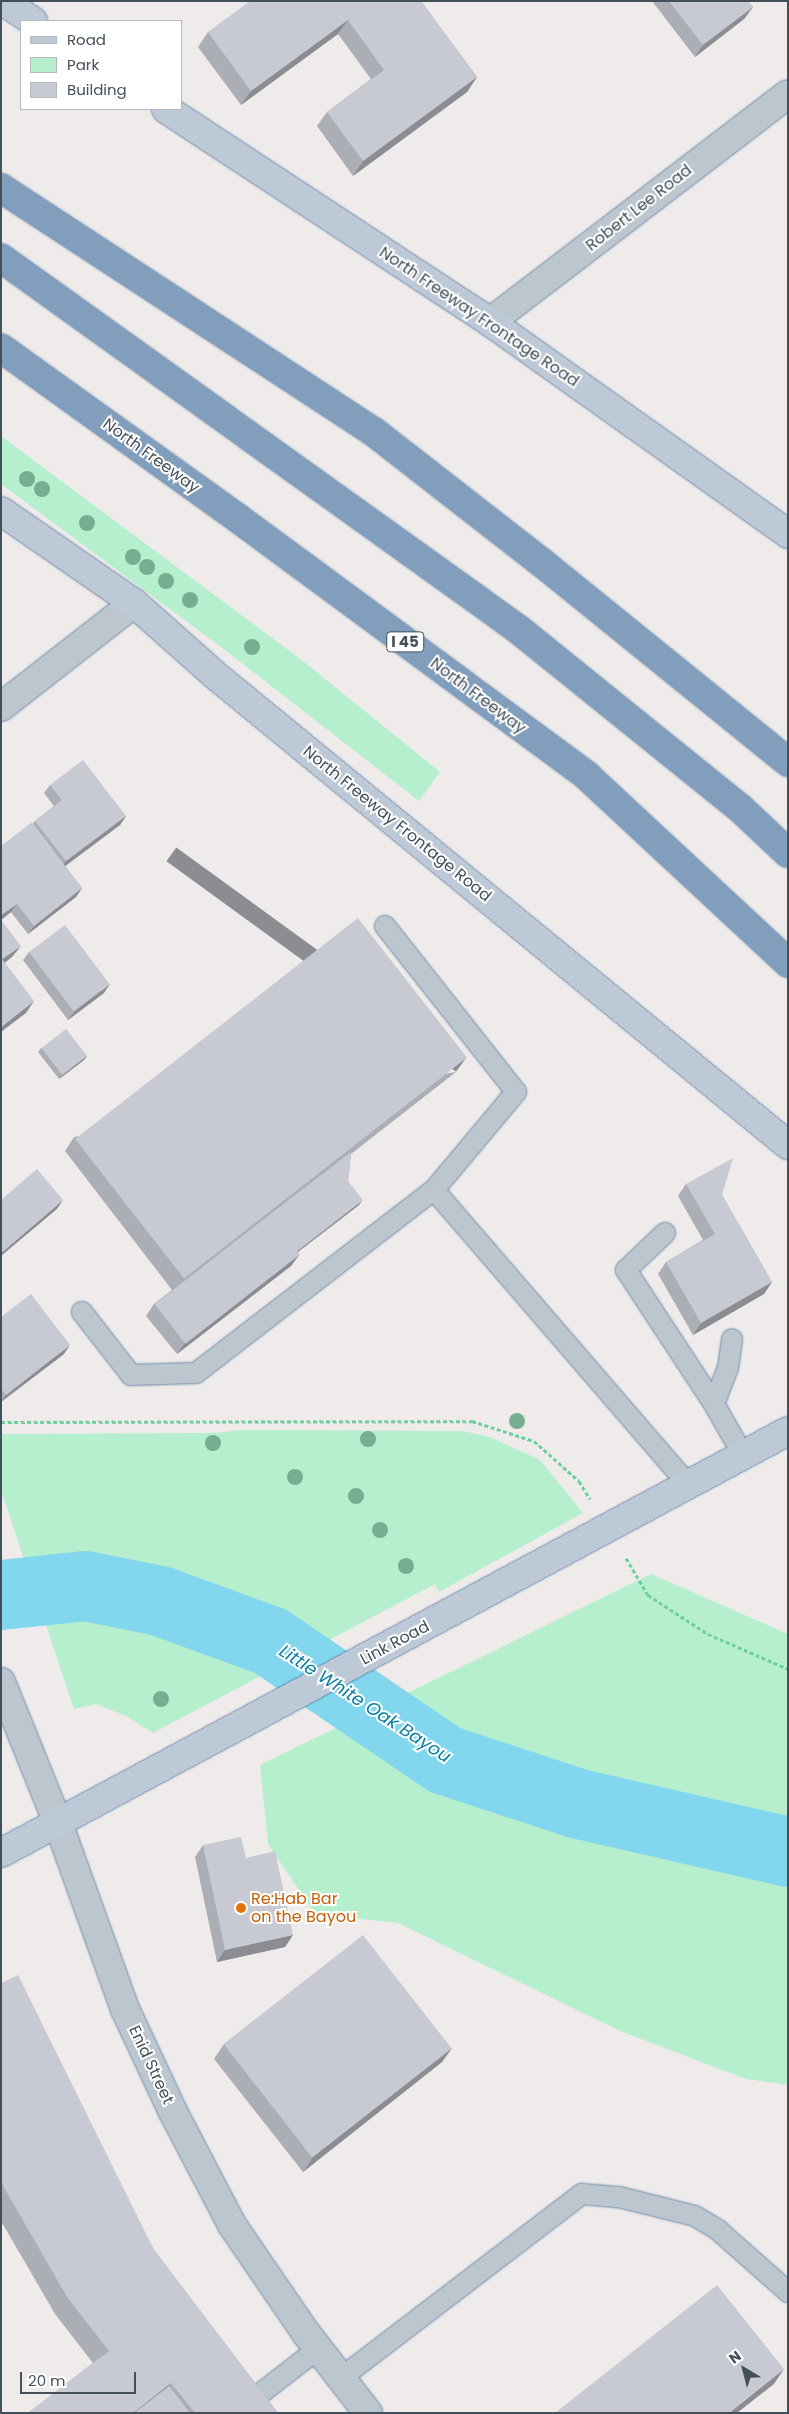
<!DOCTYPE html>
<style>
body{margin:0}
#map{position:relative;width:789px;height:2414px;overflow:hidden;background:#efebeb;font-family:Poppins,sans-serif}
div>[style]{position:absolute}
[style*='--x']{left:calc(var(--x)*1px);top:calc(var(--y)*1px);width:calc(var(--w)*1px);rotate:calc(var(--a)*1deg)}
.green>*{inset:0;background:#b6efcd}
.river>*{height:70px;margin:-35px;padding:0 35px;transform-origin:35px;border-radius:35px;background:#82d7ee}
.path>*{height:3px;margin-top:-1.5px;transform-origin:0;background:repeating-linear-gradient(90deg,#6ece9f 0 4px,transparent 0 6.5px)}
.roads{filter:drop-shadow(0 0 1px #6c89a9) drop-shadow(0 0 1px #6c89a9)}
.lane>*{height:20px;margin:-10px;padding:0 10px;transform-origin:10px;border-radius:10px;background:#bbc6cf}
.street>*{height:28px;margin:-14px;padding:0 14px;transform-origin:14px;border-radius:14px;background:#bbc6cf}
.secondary>*{height:28px;margin:-14px;padding:0 14px;transform-origin:14px;border-radius:14px;background:#bdc9d6}
.highway>*{height:28px;margin:-14px;padding:0 14px;transform-origin:14px;border-radius:14px;background:#819ebd}
.trees>*{width:16px;height:16px;margin:-8px;border-radius:50%;background:#76ae91}
.wall>*{inset:0;background:#abaeb5}
.shaded-wall>*{inset:0;background:#8b8d93;transform-origin:0 0}
.building>*{inset:0;background:#c7cad2;transform-origin:0 0}
.dots>*{width:14px;height:14px;translate:-50% -50%;box-sizing:border-box;border:2px solid #fff;border-radius:50%}
span{translate:-50% -50%;white-space:nowrap;text-align:center;line-height:1.15;-webkit-text-stroke:4px #fff;paint-order:stroke}
.shield-label span{padding:1px 4px;background:#fff;border:1px solid;border-radius:4px;-webkit-text-stroke-width:0}
.shield-label{font-size:15px;color:#434f59;font-weight:700}
.street-label{font-size:16px;color:#434f59}
.food-label{font-size:16px;color:#c56008}
.left{translate:0 -50%;text-align:left}
.water-label{font-size:18px;color:#0880a0;font-style:italic}
.frame{position:absolute;inset:0;border:2px solid #434f59;pointer-events:none}
.legend{position:absolute;left:20px;top:20px;width:162px;height:90px;box-sizing:border-box;background:#fff;border:1px solid #b4b9bd;margin:0;padding:6px 9px;list-style:none;font-size:15px;color:#434f59}
.legend li{display:flex;align-items:center;gap:10px;height:25px}
.legend b{width:25px;border:1px solid #b4b9bd}
.north{position:absolute;left:719px;top:2344px;width:50px;height:50px;-webkit-text-stroke:4px #fff;paint-order:stroke;rotate:323deg;font-size:14px;font-weight:700;line-height:20px;text-align:center;color:#434f59}
.north::after{content:'';display:block;margin:auto;width:18px;height:22px;background:#434f59;clip-path:polygon(50% 0,100% 100%,50% 72%,0 100%)}
.scale{position:absolute;left:20px;top:2372px;width:116px;height:22px;box-sizing:border-box;border:2px solid #434f59;border-top:0;padding-left:6px;font-size:15px;line-height:18px;white-space:nowrap;color:#434f59;-webkit-text-stroke:4px #fff;paint-order:stroke}
</style>
<div id="map">
<div class="green">
<i style="clip-path:polygon(1px 436px,303px 661px,440px 772px,419px 801px,229px 653px,1px 484px)"></i>
<i style="clip-path:polygon(240px 1430px,462px 1431px,490px 1437px,540px 1460px,583px 1513px,439px 1592px,435px 1584px,153px 1733px,126px 1716px,96px 1704px,74px 1709px,1px 1490px,1px 1434px,215px 1433px)"></i>
<i style="clip-path:polygon(651px 1574px,788px 1634px,788px 2085px,746px 2079px,620px 2031px,398px 1923px,315px 1914px,268px 1844px,260px 1765px)"></i>
</div>
<div class="river">
<i style="--x:1;--y:1595;--w:84;--a:-6.1"></i>
<i style="--x:85;--y:1586;--w:76;--a:11.3"></i>
<i style="--x:160;--y:1601;--w:117;--a:20"></i>
<i style="--x:270;--y:1641;--w:212;--a:34.2"></i>
<i style="--x:445;--y:1760;--w:141;--a:18.2"></i>
<i style="--x:579;--y:1804;--w:214;--a:12.9"></i>
</div>
<div class="path">
<i style="--x:1;--y:1422;--w:471;--a:-0.1"></i>
<i style="--x:472;--y:1421;--w:65;--a:17.9"></i>
<i style="--x:534;--y:1441;--w:60;--a:41.6"></i>
<i style="--x:579;--y:1481;--w:21;--a:59"></i>
<i style="--x:626;--y:1558;--w:43;--a:59.3"></i>
<i style="--x:648;--y:1595;--w:72;--a:33"></i>
<i style="--x:708;--y:1634;--w:87;--a:23.6"></i>
</div>
<div class="roads">
<div class="lane">
<i style="--x:385;--y:926;--w:211;--a:51.7"></i>
<i style="--x:516;--y:1092;--w:128;--a:129.9"></i>
<i style="--x:434;--y:1190;--w:390;--a:49.2"></i>
<i style="--x:665;--y:1233;--w:54;--a:136.5"></i>
<i style="--x:626;--y:1270;--w:160;--a:56.7"></i>
<i style="--x:714;--y:1404;--w:59;--a:60.4"></i>
<i style="--x:82;--y:1312;--w:80;--a:52.1"></i>
<i style="--x:131;--y:1375;--w:65;--a:-1.8"></i>
<i style="--x:196;--y:1373;--w:300;--a:-37.6"></i>
<i style="--x:714;--y:1404;--w:39;--a:-69"></i>
<i style="--x:728;--y:1368;--w:29;--a:-82"></i>
<i style="--x:341;--y:2378;--w:303;--a:-37.4"></i>
<i style="--x:582;--y:2194;--w:37;--a:5"></i>
<i style="--x:619;--y:2197;--w:78;--a:14"></i>
<i style="--x:695;--y:2216;--w:27;--a:31"></i>
<i style="--x:718;--y:2230;--w:94;--a:41.5"></i>
<i style="--x:247;--y:2404;--w:90;--a:-37.8"></i>
</div>
<div class="street">
<i style="--x:490;--y:322;--w:375;--a:-37.4"></i>
<i style="--x:1;--y:707;--w:169;--a:-38"></i>
<i style="--x:1;--y:1682;--w:152;--a:68"></i>
<i style="--x:58;--y:1823;--w:198;--a:70.2"></i>
<i style="--x:125;--y:2009;--w:111;--a:65"></i>
<i style="--x:172;--y:2110;--w:130;--a:62.4"></i>
<i style="--x:232;--y:2225;--w:131;--a:55.6"></i>
<i style="--x:306;--y:2333;--w:101;--a:52.2"></i>
</div>
<div class="secondary">
<i style="--x:3;--y:1;--w:36;--a:34"></i>
<i style="--x:166;--y:109;--w:388;--a:33.3"></i>
<i style="--x:490;--y:322;--w:366;--a:35.4"></i>
<i style="--x:1;--y:511;--w:162;--a:34.7"></i>
<i style="--x:134;--y:603;--w:108;--a:41.6"></i>
<i style="--x:215;--y:675;--w:741;--a:39.36"></i>
<i style="--x:1;--y:1853;--w:893;--a:-28.2"></i>
</div>
<div class="highway">
<i style="--x:1;--y:188;--w:446;--a:33.2"></i>
<i style="--x:374;--y:432;--w:212;--a:37.9"></i>
<i style="--x:541;--y:562;--w:318;--a:39"></i>
<i style="--x:1;--y:258;--w:636;--a:35.66"></i>
<i style="--x:518;--y:629;--w:285;--a:38.9"></i>
<i style="--x:740;--y:808;--w:66;--a:43.2"></i>
<i style="--x:1;--y:348;--w:293;--a:35.7"></i>
<i style="--x:239;--y:519;--w:433;--a:36.4"></i>
<i style="--x:587;--y:776;--w:275;--a:42.9"></i>
</div>
</div>
<div class="trees">
<i style="left:27px;top:479px"></i>
<i style="left:42px;top:489px"></i>
<i style="left:87px;top:523px"></i>
<i style="left:133px;top:557px"></i>
<i style="left:147px;top:567px"></i>
<i style="left:166px;top:581px"></i>
<i style="left:190px;top:600px"></i>
<i style="left:252px;top:647px"></i>
<i style="left:517px;top:1421px"></i>
<i style="left:368px;top:1439px"></i>
<i style="left:213px;top:1443px"></i>
<i style="left:295px;top:1477px"></i>
<i style="left:356px;top:1496px"></i>
<i style="left:380px;top:1530px"></i>
<i style="left:406px;top:1566px"></i>
<i style="left:161px;top:1699px"></i>
</div>
<div class="wall">
<i style="clip-path:polygon(421px 1px,477px 77px,467px 92px,353px 176px,317px 126px,327px 112px,371px 79px,338px 34px,241px 105px,198px 47px,208px 32px)"></i>
<i style="clip-path:polygon(652px 1px,748px 1px,753px 7px,744px 19px,695px 57px)"></i>
<i style="clip-path:polygon(50px 785px,126px 816px,120px 825px,65px 866px,82px 888px,76px 897px,28px 934px,11px 912px,1px 920px,1px 846px,33px 824px,35px 821px,54px 806px,44px 793px)"></i>
<i style="clip-path:polygon(29px 952px,104px 993px,68px 1020px,23px 960px)"></i>
<i style="clip-path:polygon(41px 1048px,87px 1056px,84px 1060px,59px 1079px,38px 1052px)"></i>
<i style="clip-path:polygon(456px 1072px,351px 1154px,348px 1181px,359px 1205px,298px 1252px,291px 1266px,177px 1354px,146px 1316px,154px 1304px,172px 1290px,65px 1151px,74px 1137px)"></i>
<i style="clip-path:polygon(686px 1184px,722px 1195px,772px 1282px,764px 1294px,693px 1335px,658px 1274px,666px 1262px,703px 1240px,678px 1196px)"></i>
<i style="clip-path:polygon(1px 1317px,64px 1354px,1px 1402px)"></i>
<i style="clip-path:polygon(203px 1845px,246px 1858px,293px 1935px,285px 1947px,217px 1962px,195px 1857px)"></i>
<i style="clip-path:polygon(1px 1983px,154px 2250px,278px 2413px,28px 2413px,93px 2363px,55px 2314px,1px 2221px)"></i>
<i style="clip-path:polygon(224px 2044px,452px 2048px,442px 2062px,303px 2172px,214px 2059px)"></i>
</div>
<div class="shaded-wall">
<i style="clip-path:polygon(753px 7px,744px 19px,695px 57px,703px 45px)"></i>
<i style="clip-path:polygon(348px 20px,338px 34px,241px 105px,251px 91px)"></i>
<i style="clip-path:polygon(477px 77px,467px 92px,353px 176px,363px 161px)"></i>
<i style="clip-path:polygon(126px 816px,120px 825px,60px 870px,66px 861px)"></i>
<i style="clip-path:polygon(82px 888px,76px 897px,28px 934px,34px 926px)"></i>
<i style="clip-path:polygon(17px 904px,11px 912px,1px 920px,2px 915px)"></i>
<i style="clip-path:polygon(21px 946px,12px 957px,1px 966px,2px 959px)"></i>
<i style="clip-path:polygon(110px 984px,104px 993px,68px 1020px,74px 1012px)"></i>
<i style="clip-path:polygon(34px 1001px,26px 1013px,1px 1032px,1px 1027px)"></i>
<i style="clip-path:polygon(87px 1056px,84px 1060px,59px 1079px,62px 1075px)"></i>
<i style="left:466px;top:1058px;width:17px;height:358px;rotate:126deg"></i>
<i style="clip-path:polygon(63px 1200px,57px 1209px,1px 1256px,1px 1253px)"></i>
<i style="clip-path:polygon(363px 1200px,359px 1205px,290px 1258px,294px 1254px)"></i>
<i style="clip-path:polygon(300px 1254px,291px 1266px,177px 1354px,185px 1343px)"></i>
<i style="clip-path:polygon(772px 1282px,764px 1294px,693px 1335px,701px 1323px)"></i>
<i style="clip-path:polygon(70px 1345px,64px 1354px,1px 1402px,6px 1395px)"></i>
<i style="clip-path:polygon(293px 1935px,285px 1947px,217px 1962px,225px 1950px)"></i>
<i style="clip-path:polygon(452px 2048px,442px 2062px,303px 2172px,313px 2157px)"></i>
<i style="clip-path:polygon(784px 2369px,774px 2384px,737px 2413px,729px 2413px)"></i>
<i style="clip-path:polygon(171px 2383px,159px 2400px,143px 2413px,133px 2413px)"></i>
</div>
<div class="building">
<i style="clip-path:polygon(250px 1px,421px 1px,477px 77px,363px 161px,327px 112px,384px 70px,348px 20px,251px 91px,208px 32px)"></i>
<i style="clip-path:polygon(669px 1px,748px 1px,753px 7px,703px 45px)"></i>
<i style="clip-path:polygon(83px 760px,126px 816px,66px 861px,35px 821px,62px 800px,50px 785px)"></i>
<i style="clip-path:polygon(32px 822px,82px 888px,34px 926px,17px 904px,1px 915px,1px 846px)"></i>
<i style="left:358px;top:918px;width:177px;height:359px;rotate:52deg"></i>
<i style="clip-path:polygon(1px 920px,21px 946px,2px 959px,34px 1001px,1px 1027px)"></i>
<i style="left:65px;top:925px;width:74px;height:45px;rotate:53deg"></i>
<i style="left:66px;top:1029px;width:34px;height:31px;rotate:52deg"></i>
<i style="clip-path:polygon(351px 1152px,348px 1181px,363px 1200px,297px 1251px,269px 1215px)"></i>
<i style="clip-path:polygon(733px 1158px,722px 1195px,772px 1282px,701px 1323px,666px 1262px,715px 1234px,686px 1184px)"></i>
<i style="clip-path:polygon(37px 1169px,63px 1200px,1px 1253px,1px 1200px)"></i>
<i style="left:269px;top:1215px;width:50px;height:145px;rotate:52deg"></i>
<i style="clip-path:polygon(31px 1294px,70px 1345px,6px 1395px,1px 1389px,1px 1317px)"></i>
<i style="clip-path:polygon(241px 1837px,246px 1858px,275px 1851px,293px 1935px,225px 1950px,203px 1845px)"></i>
<i style="left:363px;top:1935px;width:144px;height:177px;rotate:52deg"></i>
<i style="clip-path:polygon(18px 1975px,154px 2250px,278px 2413px,195px 2413px,171px 2383px,133px 2413px,28px 2413px,109px 2351px,67px 2297px,1px 2182px,1px 1983px)"></i>
<i style="clip-path:polygon(717px 2285px,784px 2369px,729px 2413px,555px 2413px)"></i>
<i style="clip-path:polygon(169px 2386px,190px 2413px,134px 2413px)"></i>
</div>
<div class="dots">
<i style="left:241px;top:1908px;background:#e8710a"></i>
</div>
<div class="shield-label">
<span style="left:405px;top:642px">I 45</span>
</div>
<div class="street-label">
<span style="left:639px;top:208px;rotate:-38deg">Robert Lee Road</span>
<span style="left:479px;top:317px;rotate:34deg">North Freeway Frontage Road</span>
<span style="left:151px;top:456px;rotate:36deg">North Freeway</span>
<span style="left:478px;top:696px;rotate:37deg">North Freeway</span>
<span style="left:397px;top:824px;rotate:39deg">North Freeway Frontage Road</span>
<span style="left:395px;top:1643px;rotate:-28deg">Link Road</span>
<span style="left:151px;top:2065px;rotate:65deg">Enid Street</span>
</div>
<div class="food-label">
<span class="left" style="left:251px;top:1908px">Re:Hab Bar<br>on the Bayou</span>
</div>
<div class="water-label">
<span style="left:365px;top:1704px;rotate:33deg">Little White Oak Bayou</span>
</div>
<div class="frame"></div>
<ul class="legend">
<li><b style="height:6px;background:#bdc9d6"></b>Road</li>
<li><b style="height:14px;background:#b6efcd"></b>Park</li>
<li><b style="height:14px;background:#c7cad2"></b>Building</li>
</ul>
<div class="north">N</div>
<div class="scale">20 m</div>
</div>
